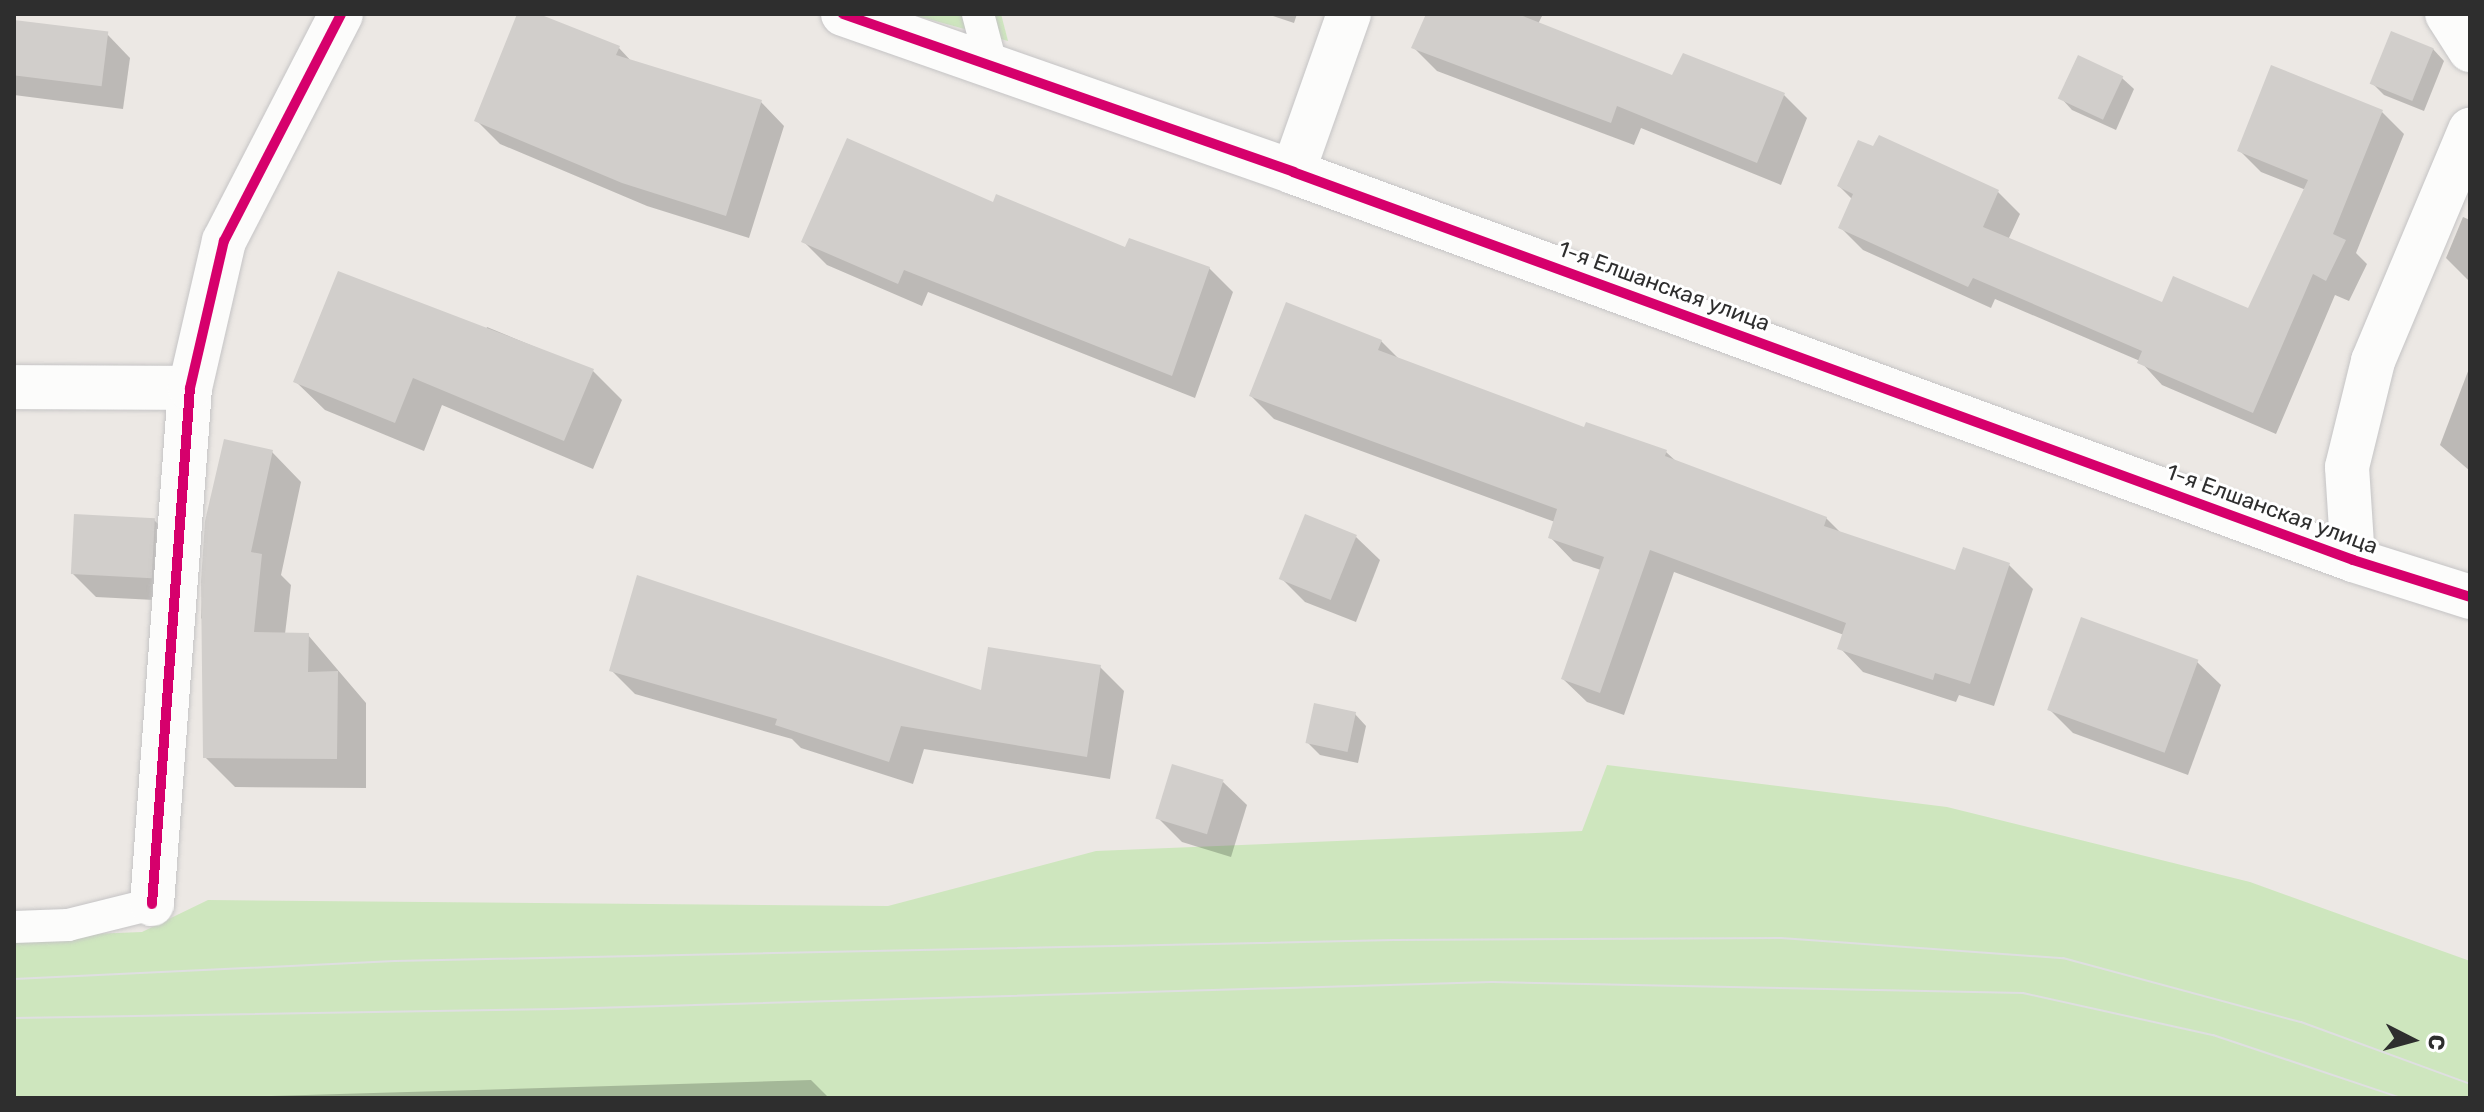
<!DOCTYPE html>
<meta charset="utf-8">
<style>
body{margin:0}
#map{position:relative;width:2484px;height:1112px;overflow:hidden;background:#ece8e4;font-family:Rubik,sans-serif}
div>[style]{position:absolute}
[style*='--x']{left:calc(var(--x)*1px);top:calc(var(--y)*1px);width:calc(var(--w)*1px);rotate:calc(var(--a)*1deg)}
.green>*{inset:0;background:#cee6be}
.shadow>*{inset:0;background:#0003}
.building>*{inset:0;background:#d1cecb;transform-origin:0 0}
.roads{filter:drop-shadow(0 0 2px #c5c4c5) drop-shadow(0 0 2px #c5c4c5)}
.lane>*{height:32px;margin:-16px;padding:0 16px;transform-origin:16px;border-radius:16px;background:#fcfcfb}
.street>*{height:44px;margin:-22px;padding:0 22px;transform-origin:22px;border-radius:22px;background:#fcfcfb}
.tram>*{height:2px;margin:-1px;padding:0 1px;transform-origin:1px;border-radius:1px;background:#dfdfe1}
.cycleway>*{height:10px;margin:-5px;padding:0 5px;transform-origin:5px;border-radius:5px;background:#d6006c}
span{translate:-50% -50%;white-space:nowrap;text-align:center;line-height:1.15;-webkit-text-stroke:6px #fff;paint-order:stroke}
.street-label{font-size:22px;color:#2e2e2e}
.frame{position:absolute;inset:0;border:16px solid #2e2e2e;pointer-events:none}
.north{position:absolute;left:2372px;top:1000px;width:80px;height:80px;-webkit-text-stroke:6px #fff;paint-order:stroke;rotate:96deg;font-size:22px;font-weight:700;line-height:32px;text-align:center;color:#2e2e2e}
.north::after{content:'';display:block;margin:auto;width:28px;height:36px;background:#2e2e2e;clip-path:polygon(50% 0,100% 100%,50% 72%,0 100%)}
</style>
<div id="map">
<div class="green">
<i style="clip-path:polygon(910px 14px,1001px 14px,1008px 41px)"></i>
<i style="clip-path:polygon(1607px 765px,1947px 807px,2250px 882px,2470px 961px,2470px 1098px,14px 1098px,14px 937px,142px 932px,208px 900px,888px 906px,1096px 851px,1582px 831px)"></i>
</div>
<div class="shadow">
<i style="clip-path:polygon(519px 14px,534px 14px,619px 48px,633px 63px,761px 102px,784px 126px,749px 238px,647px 206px,500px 144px,476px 120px)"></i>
<i style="clip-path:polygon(1267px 14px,1297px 14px,1294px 23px)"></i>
<i style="clip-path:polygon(1428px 14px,1543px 14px,1538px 24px,1673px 77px,1784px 95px,1807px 118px,1781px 185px,1641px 128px,1634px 145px,1437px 71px,1414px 48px)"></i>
<i style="clip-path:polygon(14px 22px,107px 34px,130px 58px,123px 109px,14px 95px)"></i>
<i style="clip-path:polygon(2433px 49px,2444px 61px,2424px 111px,2384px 95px,2372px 83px)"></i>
<i style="clip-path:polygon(2122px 78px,2134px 89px,2116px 130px,2072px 110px,2061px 98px)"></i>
<i style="clip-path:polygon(2382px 112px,2404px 134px,2356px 253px,2367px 264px,2349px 301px,2335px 295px,2276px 434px,2162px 385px,2140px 361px,1995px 299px,1991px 308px,1863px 250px,1841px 228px,1853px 200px,1839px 186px,1998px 192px,2020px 214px,2008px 240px,2164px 305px,2249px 311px,2306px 190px,2261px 172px,2239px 150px)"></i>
<i style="clip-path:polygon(994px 204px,1126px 250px,1209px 268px,1233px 292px,1195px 398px,928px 292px,922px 306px,827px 265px,804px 242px)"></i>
<i style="clip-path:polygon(2463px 217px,2470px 220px,2470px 282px,2446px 258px)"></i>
<i style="clip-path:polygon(487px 327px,593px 371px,622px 400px,593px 469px,442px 405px,424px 451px,325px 410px,295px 381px,485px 332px)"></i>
<i style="clip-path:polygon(1381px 341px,1401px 361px,1586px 430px,1666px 452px,1678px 463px,1826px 518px,1842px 534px,1956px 572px,2009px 565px,2033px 589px,1994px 706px,1959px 695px,1956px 702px,1863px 672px,1840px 648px,1844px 635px,1674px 572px,1624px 715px,1587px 702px,1563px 679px,1601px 570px,1573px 561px,1550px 537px,1555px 522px,1274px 419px,1251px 396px)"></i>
<i style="clip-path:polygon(2470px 366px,2470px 471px,2440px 445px)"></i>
<i style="clip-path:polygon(272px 452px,301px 482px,281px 575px,291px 585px,285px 634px,308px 635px,366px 703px,366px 788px,235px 787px,205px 757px,207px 624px,201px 618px,207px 521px)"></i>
<i style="clip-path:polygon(1306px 517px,1356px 537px,1380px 560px,1356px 622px,1305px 602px,1281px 578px)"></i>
<i style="clip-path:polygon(154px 520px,178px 544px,174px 601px,96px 597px,72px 573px)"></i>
<i style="clip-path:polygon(2197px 662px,2221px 685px,2188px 775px,2073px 733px,2050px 710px)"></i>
<i style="clip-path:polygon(1100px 667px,1124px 691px,1110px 779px,924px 749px,913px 784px,801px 748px,792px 739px,635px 694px,611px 670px,983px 692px)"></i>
<i style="clip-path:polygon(1355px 714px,1366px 726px,1358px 763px,1320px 755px,1308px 743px)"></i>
<i style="clip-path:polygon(1223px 782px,1247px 805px,1231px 857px,1182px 842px,1158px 818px)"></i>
<i style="clip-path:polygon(811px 1080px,829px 1098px,238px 1098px,238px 1097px)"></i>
</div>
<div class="building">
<i style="clip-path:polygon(517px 14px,539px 14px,620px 46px,616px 55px,762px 100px,726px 216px,622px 183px,474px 121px)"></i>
<i style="clip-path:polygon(1426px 14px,1518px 14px,1672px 75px,1683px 53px,1785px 93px,1757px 163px,1617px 106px,1611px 123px,1411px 48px)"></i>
<i style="left:14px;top:20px;width:95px;height:55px;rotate:7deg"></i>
<i style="left:2391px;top:31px;width:46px;height:57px;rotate:22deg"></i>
<i style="left:2078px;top:55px;width:50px;height:48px;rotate:25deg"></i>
<i style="clip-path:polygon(2271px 65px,2383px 110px,2333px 234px,2346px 240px,2326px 281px,2313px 274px,2253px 413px,2137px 363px,2142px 351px,1973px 278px,1968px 287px,1838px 228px,1853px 194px,1837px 186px,1858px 140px,1873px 146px,1879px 135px,1999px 190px,1983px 227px,2162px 302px,2173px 276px,2248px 308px,2308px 180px,2237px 151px)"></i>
<i style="clip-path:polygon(847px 138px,993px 202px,996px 194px,1125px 247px,1129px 238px,1210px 267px,1172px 376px,904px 270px,898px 284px,801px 242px)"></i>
<i style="clip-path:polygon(338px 271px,594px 369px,564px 441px,413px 378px,395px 423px,293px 382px)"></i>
<i style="clip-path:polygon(1286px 302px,1382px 340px,1378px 350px,1584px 427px,1586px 422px,1667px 450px,1665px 456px,1827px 517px,1824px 526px,1955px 570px,1963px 547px,2010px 563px,1970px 684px,1935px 673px,1933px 680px,1837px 649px,1846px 623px,1650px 550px,1600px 693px,1561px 679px,1604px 557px,1548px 538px,1557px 509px,1249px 396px)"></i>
<i style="clip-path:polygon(224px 439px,273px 450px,251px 552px,262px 554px,254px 632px,309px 633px,308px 672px,338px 671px,337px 759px,203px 758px,201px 581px,205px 521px)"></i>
<i style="left:74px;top:514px;width:81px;height:60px;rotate:3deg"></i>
<i style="left:1305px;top:514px;width:56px;height:70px;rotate:22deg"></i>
<i style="clip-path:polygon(637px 575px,981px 690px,988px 647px,1101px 665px,1087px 757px,901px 726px,889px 762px,775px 725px,777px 719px,609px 671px)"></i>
<i style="left:2081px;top:617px;width:125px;height:99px;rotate:20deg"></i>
<i style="left:1314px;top:703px;width:43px;height:41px;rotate:12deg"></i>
<i style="left:1172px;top:764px;width:54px;height:57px;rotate:17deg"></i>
</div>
<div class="roads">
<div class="lane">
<i style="--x:978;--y:14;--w:52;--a:75.4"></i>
<i style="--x:14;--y:927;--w:54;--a:-2.1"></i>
<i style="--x:68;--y:925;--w:87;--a:-14"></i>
</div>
<div class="street">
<i style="--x:843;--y:14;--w:477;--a:19.3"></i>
<i style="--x:1293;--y:172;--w:1129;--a:20.1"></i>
<i style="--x:2353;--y:560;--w:123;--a:17.5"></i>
<i style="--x:2447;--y:14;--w:43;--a:57.4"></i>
<i style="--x:1293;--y:172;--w:168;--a:-70.5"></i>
<i style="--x:14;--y:387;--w:176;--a:0.3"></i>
<i style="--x:2353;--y:560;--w:93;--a:-93.7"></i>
<i style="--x:2347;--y:467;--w:109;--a:-76.2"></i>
<i style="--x:2373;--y:361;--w:251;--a:-67.2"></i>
<i style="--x:152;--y:904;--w:517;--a:-85.79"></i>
<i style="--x:190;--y:388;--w:151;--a:-77"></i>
<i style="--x:224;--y:241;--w:255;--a:-62.7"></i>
</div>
</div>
<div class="tram">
<i style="--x:14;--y:979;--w:381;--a:-2.7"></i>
<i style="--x:395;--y:961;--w:999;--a:-1.2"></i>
<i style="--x:1394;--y:940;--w:387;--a:-0.3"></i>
<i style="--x:1781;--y:938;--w:283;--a:4.1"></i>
<i style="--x:2063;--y:958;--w:246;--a:15.1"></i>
<i style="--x:2301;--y:1022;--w:180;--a:20.1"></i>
<i style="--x:14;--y:1018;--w:545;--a:-0.95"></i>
<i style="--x:559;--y:1009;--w:933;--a:-1.66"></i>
<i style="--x:1492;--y:982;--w:531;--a:1.19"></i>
<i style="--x:2023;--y:993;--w:195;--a:12.5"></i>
<i style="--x:2213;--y:1035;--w:198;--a:18.5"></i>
</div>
<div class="cycleway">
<i style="--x:843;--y:14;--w:477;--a:19.3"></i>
<i style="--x:1293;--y:172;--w:1129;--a:20.1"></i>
<i style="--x:2353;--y:560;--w:123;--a:17.5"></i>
<i style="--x:152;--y:904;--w:517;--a:-85.79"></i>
<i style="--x:190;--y:388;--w:151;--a:-77"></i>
<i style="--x:224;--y:241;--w:255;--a:-62.7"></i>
</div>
<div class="street-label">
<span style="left:1664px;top:286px;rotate:20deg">1-я Елшанская улица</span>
<span style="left:2272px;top:509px;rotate:20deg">1-я Елшанская улица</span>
</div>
<div class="frame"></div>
<div class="north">С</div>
</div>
